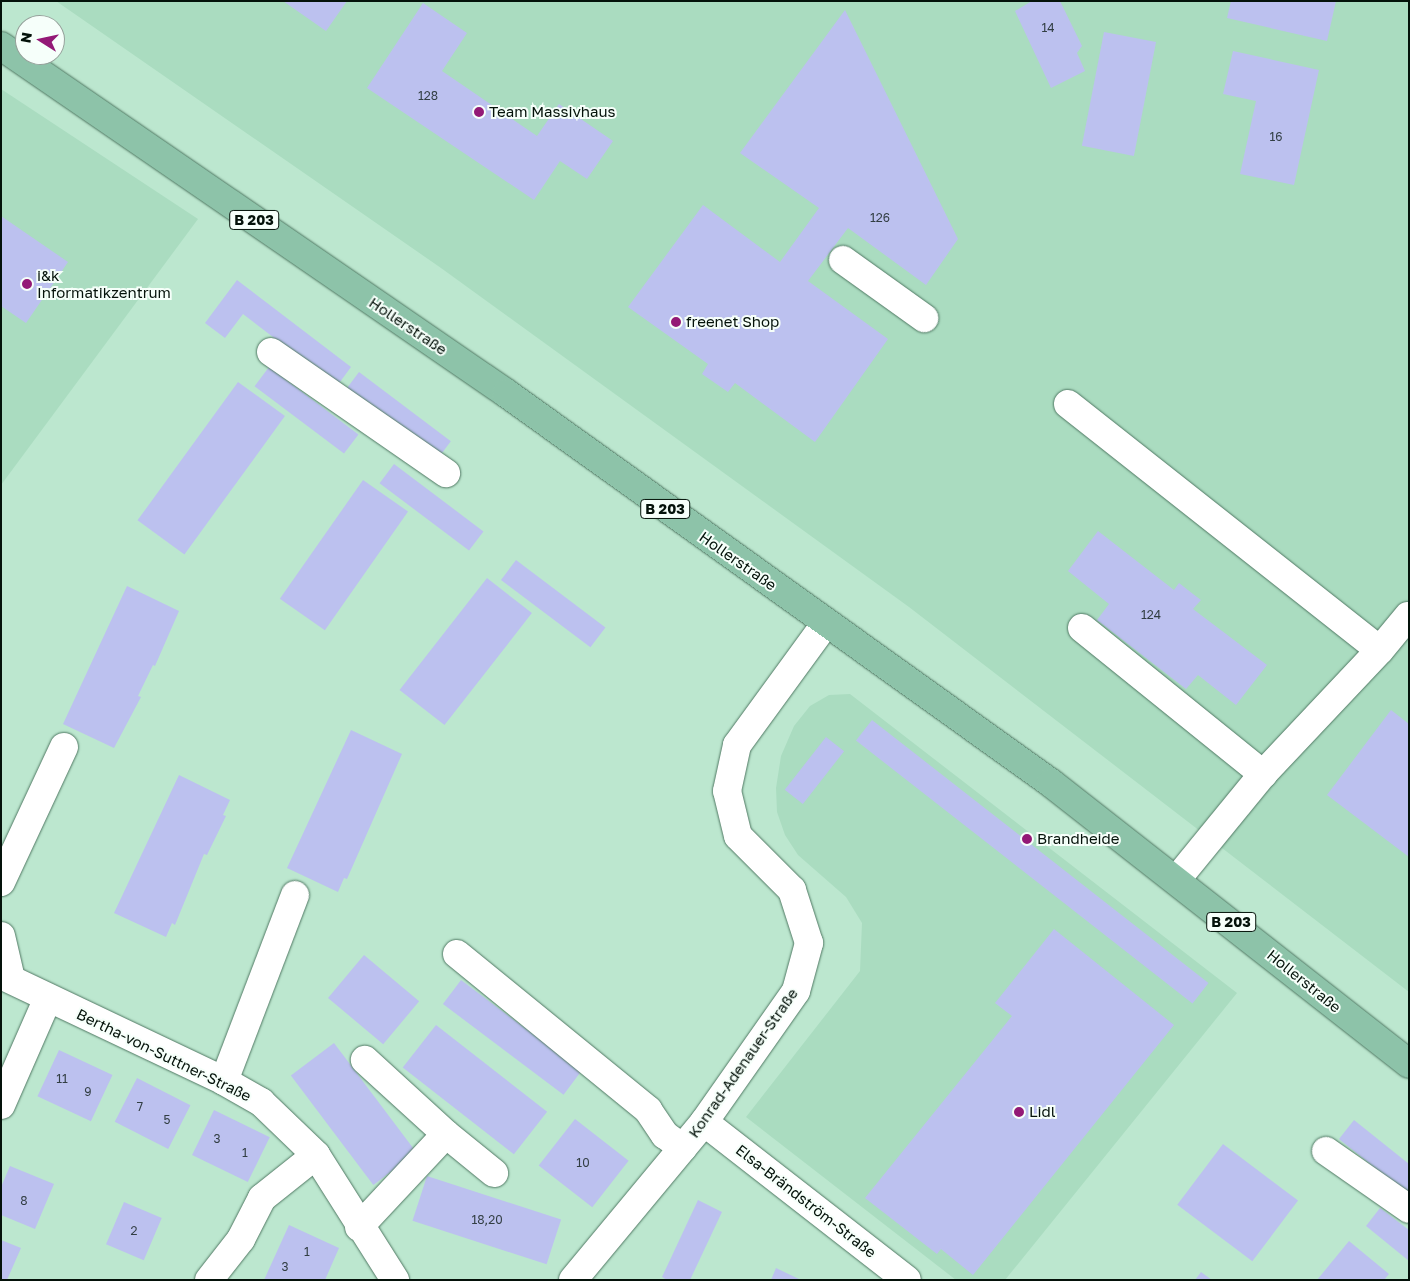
<!DOCTYPE html>
<meta charset="utf-8">
<style>
body{margin:0}
#map{position:relative;width:1410px;height:1281px;overflow:hidden;background:#bce7cf;font-family:"Golos Text",sans-serif}
div>[style]{position:absolute}
[style*='--x']{left:calc(var(--x)*1px);top:calc(var(--y)*1px);width:calc(var(--w)*1px);rotate:calc(var(--a)*1deg)}
.built>*{inset:0;background:#aadcc0}
.building>*{inset:0;background:#bcc1ef;transform-origin:0 0}
.roads{filter:drop-shadow(0 0 1px #507863) drop-shadow(0 0 1px #507863)}
.minor>*{height:28px;margin:-14px;padding:0 14px;transform-origin:14px;border-radius:14px;background:#fff}
.major>*{height:28px;margin:-14px;padding:0 14px;transform-origin:14px;border-radius:14px;background:#8dc3a9}
.dots>*{width:14px;height:14px;translate:-50% -50%;box-sizing:border-box;border:2px solid #f6fffa;border-radius:50%}
span{translate:-50% -50%;white-space:nowrap;text-align:center;line-height:1.15;-webkit-text-stroke:4px #f6fffa;paint-order:stroke}
.number-label{font-size:12px;color:#323e43}
.number-label span{-webkit-text-stroke-width:0}
.shield-label span{padding:1px 4px;background:#f6fffa;border:1px solid;border-radius:4px;-webkit-text-stroke-width:0}
.shield-label{font-size:14px;color:#04120a;font-weight:700}
.poi-label{font-size:15px;color:#04120a}
.left{translate:0 -50%;text-align:left}
.street-label{font-size:15px;color:#04120a}
.frame{position:absolute;inset:0;border:2px solid #04120a;pointer-events:none}
.north{position:absolute;left:15px;top:15px;width:50px;height:50px;box-sizing:border-box;background:#f6fffa;border:1px solid #95a09a;border-radius:50%;rotate:280deg;font-size:14px;font-weight:700;line-height:20px;text-align:center;color:#04120a}
.north::after{content:'';display:block;margin:auto;width:18px;height:22px;background:#931976;clip-path:polygon(50% 0,100% 100%,50% 72%,0 100%)}
</style>
<div id="map">
<div class="built">
<i style="clip-path:polygon(56px 1px,1409px 1px,1409px 992px,909px 607px,441px 268px)"></i>
<i style="clip-path:polygon(1px 89px,198px 219px,1px 485px)"></i>
<i style="clip-path:polygon(850px 694px,1237px 993px,1005px 1280px,956px 1280px,746px 1117px,860px 971px,862px 923px,846px 897px,798px 855px,785px 835px,777px 812px,776px 788px,781px 756px,794px 726px,810px 706px,829px 695px)"></i>
</div>
<div class="building">
<i style="clip-path:polygon(283px 1px,347px 1px,326px 31px)"></i>
<i style="clip-path:polygon(1032px 1px,1060px 1px,1082px 46px,1077px 53px,1085px 71px,1051px 88px,1015px 11px)"></i>
<i style="clip-path:polygon(1231px 1px,1336px 1px,1327px 41px,1227px 18px)"></i>
<i style="clip-path:polygon(423px 3px,467px 33px,442px 71px,537px 136px,559px 104px,613px 141px,587px 179px,560px 161px,534px 200px,367px 88px)"></i>
<i style="clip-path:polygon(845px 10px,958px 239px,926px 285px,848px 228px,808px 281px,888px 339px,815px 442px,735px 383px,728px 392px,702px 374px,708px 364px,628px 307px,703px 205px,780px 262px,819px 208px,740px 153px)"></i>
<i style="left:1104px;top:32px;width:53px;height:116px;rotate:11deg"></i>
<i style="clip-path:polygon(1233px 51px,1319px 70px,1294px 185px,1240px 174px,1256px 101px,1223px 94px)"></i>
<i style="clip-path:polygon(1px 216px,68px 262px,26px 323px,1px 306px)"></i>
<i style="clip-path:polygon(237px 280px,351px 367px,337px 386px,243px 314px,225px 338px,205px 323px)"></i>
<i style="left:269px;top:367px;width:112px;height:24px;rotate:37deg"></i>
<i style="left:359px;top:372px;width:115px;height:24px;rotate:37deg"></i>
<i style="left:238px;top:382px;width:58px;height:171px;rotate:36deg"></i>
<i style="left:394px;top:464px;width:112px;height:24px;rotate:37deg"></i>
<i style="left:363px;top:480px;width:55px;height:145px;rotate:35deg"></i>
<i style="clip-path:polygon(1098px 531px,1174px 590px,1179px 583px,1193px 594px,1201px 600px,1193px 609px,1267px 665px,1236px 705px,1198px 675px,1186px 689px,1097px 620px,1109px 604px,1068px 571px)"></i>
<i style="left:516px;top:560px;width:112px;height:25px;rotate:37deg"></i>
<i style="left:487px;top:578px;width:57px;height:142px;rotate:38deg"></i>
<i style="clip-path:polygon(127px 586px,179px 611px,155px 666px,153px 665px,138px 696px,141px 697px,114px 748px,63px 724px)"></i>
<i style="clip-path:polygon(1391px 710px,1409px 724px,1409px 857px,1327px 795px)"></i>
<i style="left:872px;top:720px;width:427px;height:26px;rotate:38deg"></i>
<i style="clip-path:polygon(351px 730px,402px 754px,347px 879px,344px 878px,338px 892px,287px 868px)"></i>
<i style="left:826px;top:737px;width:23px;height:67px;rotate:38deg"></i>
<i style="clip-path:polygon(179px 775px,230px 800px,223px 815px,226px 816px,207px 855px,204px 854px,175px 925px,172px 923px,166px 937px,114px 913px)"></i>
<i style="clip-path:polygon(1054px 929px,1174px 1025px,973px 1275px,941px 1249px,937px 1254px,865px 1198px,1012px 1016px,995px 1003px)"></i>
<i style="left:364px;top:955px;width:72px;height:56px;rotate:40deg"></i>
<i style="left:461px;top:980px;width:151px;height:30px;rotate:37deg"></i>
<i style="left:436px;top:1025px;width:141px;height:54px;rotate:38deg"></i>
<i style="left:334px;top:1043px;width:137px;height:54px;rotate:53deg"></i>
<i style="left:59px;top:1050px;width:59px;height:51px;rotate:25deg"></i>
<i style="left:137px;top:1078px;width:60px;height:49px;rotate:27deg"></i>
<i style="left:214px;top:1110px;width:62px;height:50px;rotate:26deg"></i>
<i style="left:575px;top:1119px;width:68px;height:59px;rotate:38deg"></i>
<i style="clip-path:polygon(1354px 1120px,1409px 1164px,1409px 1195px,1339px 1139px)"></i>
<i style="left:1223px;top:1144px;width:94px;height:76px;rotate:37deg"></i>
<i style="clip-path:polygon(10px 1166px,54px 1184px,35px 1229px,1px 1215px,1px 1187px)"></i>
<i style="left:427px;top:1176px;width:141px;height:47px;rotate:18deg"></i>
<i style="clip-path:polygon(698px 1200px,722px 1212px,690px 1280px,667px 1280px,662px 1277px)"></i>
<i style="left:124px;top:1202px;width:41px;height:46px;rotate:23deg"></i>
<i style="clip-path:polygon(1380px 1208px,1409px 1230px,1409px 1261px,1366px 1226px)"></i>
<i style="clip-path:polygon(289px 1225px,339px 1248px,325px 1280px,264px 1280px)"></i>
<i style="clip-path:polygon(1px 1240px,21px 1248px,7px 1280px,1px 1280px)"></i>
<i style="clip-path:polygon(1349px 1241px,1389px 1274px,1384px 1280px,1317px 1280px)"></i>
<i style="clip-path:polygon(776px 1268px,801px 1280px,771px 1280px)"></i>
<i style="clip-path:polygon(1201px 1272px,1212px 1280px,1195px 1280px)"></i>
</div>
<div class="roads">
<div class="minor">
<i style="--x:843;--y:260;--w:100;--a:35.6"></i>
<i style="--x:271;--y:352;--w:213;--a:34.7"></i>
<i style="--x:1068;--y:404;--w:397;--a:38.3"></i>
<i style="--x:1082;--y:628;--w:233;--a:38.9"></i>
<i style="--x:1177;--y:879;--w:136;--a:-50.7"></i>
<i style="--x:1263;--y:774;--w:170;--a:-46.7"></i>
<i style="--x:1380;--y:650;--w:44;--a:-50.5"></i>
<i style="--x:1;--y:882;--w:149;--a:-65"></i>
<i style="--x:1;--y:936;--w:44;--a:76.9"></i>
<i style="--x:457;--y:954;--w:247;--a:39.2"></i>
<i style="--x:648;--y:1110;--w:30;--a:56"></i>
<i style="--x:665;--y:1135;--w:22;--a:36"></i>
<i style="--x:1;--y:975;--w:247;--a:25.4"></i>
<i style="--x:224;--y:1081;--w:43;--a:29.6"></i>
<i style="--x:261;--y:1102;--w:76;--a:43.9"></i>
<i style="--x:316;--y:1155;--w:148;--a:57.7"></i>
<i style="--x:224;--y:1081;--w:199;--a:-69.1"></i>
<i style="--x:1;--y:1105;--w:117;--a:-66.3"></i>
<i style="--x:704;--y:1122;--w:257;--a:37.9"></i>
<i style="--x:446;--y:1134;--w:62;--a:39.1"></i>
<i style="--x:1326;--y:1151;--w:101;--a:34.9"></i>
<i style="--x:359;--y:1227;--w:127;--a:-46.9"></i>
<i style="--x:446;--y:1134;--w:110;--a:-137.6"></i>
<i style="--x:209;--y:1280;--w:52;--a:-52"></i>
<i style="--x:241;--y:1239;--w:46;--a:-62.9"></i>
<i style="--x:262;--y:1198;--w:69;--a:-38.5"></i>
<i style="--x:573;--y:1280;--w:205;--a:-50.3"></i>
<i style="--x:704;--y:1122;--w:160;--a:-54.9"></i>
<i style="--x:796;--y:991;--w:50;--a:-74.8"></i>
<i style="--x:809;--y:943;--w:56;--a:-107.8"></i>
<i style="--x:792;--y:890;--w:76;--a:-135"></i>
<i style="--x:738;--y:836;--w:46;--a:-103.7"></i>
<i style="--x:727;--y:791;--w:47;--a:-77.7"></i>
<i style="--x:737;--y:745;--w:151;--a:-53.9"></i>
</div>
<div class="major">
<i style="--x:1;--y:46;--w:613;--a:34.49"></i>
<i style="--x:506;--y:393;--w:670;--a:35.59"></i>
<i style="--x:1051;--y:783;--w:455;--a:38.1"></i>
</div>
</div>
<div class="dots">
<i style="left:479px;top:112px;background:#931976"></i>
<i style="left:27px;top:284px;background:#931976"></i>
<i style="left:676px;top:322px;background:#931976"></i>
<i style="left:1027px;top:839px;background:#931976"></i>
<i style="left:1019px;top:1112px;background:#931976"></i>
</div>
<div class="number-label">
<span style="left:1048px;top:28px">14</span>
<span style="left:428px;top:96px">128</span>
<span style="left:1276px;top:137px">16</span>
<span style="left:880px;top:218px">126</span>
<span style="left:1151px;top:615px">124</span>
<span style="left:62px;top:1079px">11</span>
<span style="left:88px;top:1092px">9</span>
<span style="left:140px;top:1107px">7</span>
<span style="left:167px;top:1120px">5</span>
<span style="left:217px;top:1139px">3</span>
<span style="left:245px;top:1153px">1</span>
<span style="left:583px;top:1163px">10</span>
<span style="left:24px;top:1201px">8</span>
<span style="left:487px;top:1220px">18,20</span>
<span style="left:134px;top:1231px">2</span>
<span style="left:307px;top:1252px">1</span>
<span style="left:285px;top:1267px">3</span>
</div>
<div class="shield-label">
<span style="left:254px;top:220px">B 203</span>
<span style="left:665px;top:509px">B 203</span>
<span style="left:1231px;top:922px">B 203</span>
</div>
<div class="poi-label">
<span class="left" style="left:489px;top:112px">Team Massivhaus</span>
<span class="left" style="left:37px;top:284px">i&amp;k<br>Informatikzentrum</span>
<span class="left" style="left:686px;top:322px">freenet Shop</span>
<span class="left" style="left:1037px;top:839px">Brandheide</span>
<span class="left" style="left:1029px;top:1112px">Lidl</span>
</div>
<div class="street-label">
<span style="left:408px;top:326px;rotate:34deg">Hollerstraße</span>
<span style="left:738px;top:561px;rotate:35deg">Hollerstraße</span>
<span style="left:1304px;top:981px;rotate:39deg">Hollerstraße</span>
<span style="left:164px;top:1055px;rotate:26deg">Bertha-von-Suttner-Straße</span>
<span style="left:743px;top:1063px;rotate:-55deg">Konrad-Adenauer-Straße</span>
<span style="left:806px;top:1201px;rotate:38deg">Elsa-Brändström-Straße</span>
</div>
<div class="frame"></div>
<div class="north">N</div>
</div>
